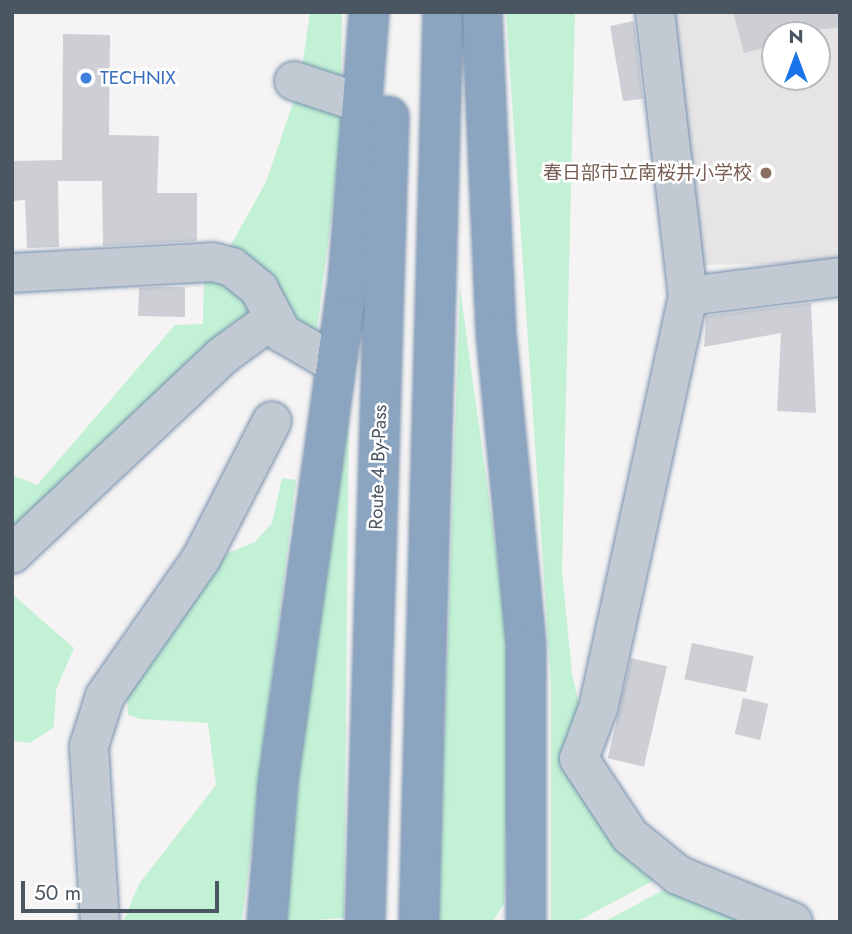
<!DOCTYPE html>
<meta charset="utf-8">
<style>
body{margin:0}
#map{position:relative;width:852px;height:934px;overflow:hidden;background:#f5f3f3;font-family:Jost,"Noto Sans JP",sans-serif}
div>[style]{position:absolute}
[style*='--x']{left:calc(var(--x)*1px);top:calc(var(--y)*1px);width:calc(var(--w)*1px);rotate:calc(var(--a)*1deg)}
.education>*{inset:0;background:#e6e4e5}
.green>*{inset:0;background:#c3f1d5}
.building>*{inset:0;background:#cdcfd5;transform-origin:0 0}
.roads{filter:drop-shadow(0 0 2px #7690ad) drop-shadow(0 0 2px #7690ad)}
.minor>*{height:38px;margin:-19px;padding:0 19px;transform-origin:19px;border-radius:19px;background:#c1cad2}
.highway>*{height:38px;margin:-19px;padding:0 19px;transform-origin:19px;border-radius:19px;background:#8ba5c1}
.dots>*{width:19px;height:19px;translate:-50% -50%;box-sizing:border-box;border:4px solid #fff;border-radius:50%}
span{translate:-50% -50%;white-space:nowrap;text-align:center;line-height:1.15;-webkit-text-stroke:5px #fff;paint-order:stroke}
.shop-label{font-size:19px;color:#366cbe}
.left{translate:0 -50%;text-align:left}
.education-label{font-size:19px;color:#785e54}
.right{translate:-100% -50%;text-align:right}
.street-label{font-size:19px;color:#4a5661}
.frame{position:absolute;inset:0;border:14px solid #4a5661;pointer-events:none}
.north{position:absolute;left:761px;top:21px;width:70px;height:70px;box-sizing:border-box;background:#fff;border:2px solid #b7bbc0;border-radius:50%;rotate:0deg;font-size:19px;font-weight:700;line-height:28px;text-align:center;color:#4a5661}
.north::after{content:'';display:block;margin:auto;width:24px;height:32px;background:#1a73e8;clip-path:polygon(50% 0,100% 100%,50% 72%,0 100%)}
.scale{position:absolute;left:21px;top:881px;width:198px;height:32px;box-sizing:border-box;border:4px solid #4a5661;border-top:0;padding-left:9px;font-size:21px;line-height:24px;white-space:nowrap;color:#4a5661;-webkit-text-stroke:5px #fff;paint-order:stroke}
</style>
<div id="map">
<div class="education">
<i style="clip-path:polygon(evenodd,672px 12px,840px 12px,840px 263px,699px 265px,672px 12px,775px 35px,817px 35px,817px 77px,775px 77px,775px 35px)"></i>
</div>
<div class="green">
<i style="clip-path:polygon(310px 12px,342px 12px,341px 81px,302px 68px)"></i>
<i style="clip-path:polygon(506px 12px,575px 12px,562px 570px,572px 674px,584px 727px,662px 876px,576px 922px,551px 922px,551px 683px)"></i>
<i style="clip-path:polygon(294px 100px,344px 116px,315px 345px,223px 259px,266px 182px)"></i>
<i style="clip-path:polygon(204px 270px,263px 306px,12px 556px,12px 475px,37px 485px,175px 325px,203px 324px)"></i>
<i style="clip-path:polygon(460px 288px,513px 672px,504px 904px,492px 922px,438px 922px)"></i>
<i style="clip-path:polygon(349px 407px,344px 918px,285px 922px,303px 728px)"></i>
<i style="clip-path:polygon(282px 478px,296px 480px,242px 922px,123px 922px,139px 884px,216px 785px,208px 723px,140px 719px,128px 715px,127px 697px,198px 588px,228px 553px,255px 542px,272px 523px)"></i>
<i style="clip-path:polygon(12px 594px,74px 648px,56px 690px,54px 727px,30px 743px,12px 741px)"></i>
<i style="clip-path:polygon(667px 888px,766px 922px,604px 922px)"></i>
</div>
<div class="building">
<i style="clip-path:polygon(733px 12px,840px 12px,840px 27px,775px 35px,775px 45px,744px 53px)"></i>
<i style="clip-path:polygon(634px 21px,643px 99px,623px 101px,610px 26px)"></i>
<i style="clip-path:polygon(63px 34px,110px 35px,109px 135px,159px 136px,157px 193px,197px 193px,197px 241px,103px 246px,102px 181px,58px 181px,59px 247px,27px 248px,25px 200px,12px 201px,12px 161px,62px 160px)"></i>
<i style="clip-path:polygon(155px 287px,185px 287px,185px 317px,138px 316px,139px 288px)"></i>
<i style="clip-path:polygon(811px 303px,816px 413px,777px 411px,781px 333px,704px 347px,706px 316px)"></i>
<i style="left:692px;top:643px;width:63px;height:37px;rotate:12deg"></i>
<i style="left:631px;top:658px;width:37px;height:103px;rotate:13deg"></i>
<i style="left:743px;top:698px;width:26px;height:37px;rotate:13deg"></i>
</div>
<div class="roads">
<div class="minor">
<i style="--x:655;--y:12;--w:286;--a:83.4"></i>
<i style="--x:688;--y:296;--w:422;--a:102.3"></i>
<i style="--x:598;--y:708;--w:54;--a:110.4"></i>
<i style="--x:579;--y:759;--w:92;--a:56.5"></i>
<i style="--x:630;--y:836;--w:62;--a:39.1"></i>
<i style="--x:678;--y:875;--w:124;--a:22.2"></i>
<i style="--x:294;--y:81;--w:74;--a:18.2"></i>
<i style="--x:12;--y:273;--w:201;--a:-3.1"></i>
<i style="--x:213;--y:262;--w:20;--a:15"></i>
<i style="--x:232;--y:267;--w:35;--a:39"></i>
<i style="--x:259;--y:289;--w:50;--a:62.4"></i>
<i style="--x:282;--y:333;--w:62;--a:29.9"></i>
<i style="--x:688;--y:296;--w:153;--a:-7.1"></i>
<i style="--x:12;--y:554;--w:289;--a:-43.3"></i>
<i style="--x:222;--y:356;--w:64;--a:-36.2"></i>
<i style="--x:100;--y:922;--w:176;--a:-93.6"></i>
<i style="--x:89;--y:746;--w:52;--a:-72.3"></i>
<i style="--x:105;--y:696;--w:167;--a:-55"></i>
<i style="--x:201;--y:559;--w:155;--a:-62.8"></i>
</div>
<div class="highway">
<i style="--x:482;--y:12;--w:321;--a:87.5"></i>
<i style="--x:496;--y:333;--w:314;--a:84.5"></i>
<i style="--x:526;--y:646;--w:276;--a:90"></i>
<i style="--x:267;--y:922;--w:140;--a:-85.5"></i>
<i style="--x:278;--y:782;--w:506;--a:-82.05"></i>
<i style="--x:348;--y:281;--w:270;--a:-85.5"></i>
<i style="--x:365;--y:922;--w:806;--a:-88.29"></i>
<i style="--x:419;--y:922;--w:910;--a:-88.49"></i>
</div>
</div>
<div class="dots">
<i style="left:86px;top:78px;background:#3f7fe0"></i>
<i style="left:766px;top:173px;background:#8d6e63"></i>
</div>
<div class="shop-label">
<span class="left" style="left:100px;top:78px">TECHNIX</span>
</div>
<div class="education-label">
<span class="right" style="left:752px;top:173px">春日部市立南桜井小学校</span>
</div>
<div class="street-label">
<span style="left:378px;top:467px;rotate:-88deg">Route 4 By-Pass</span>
</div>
<div class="frame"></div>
<div class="north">N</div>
<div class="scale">50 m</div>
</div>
